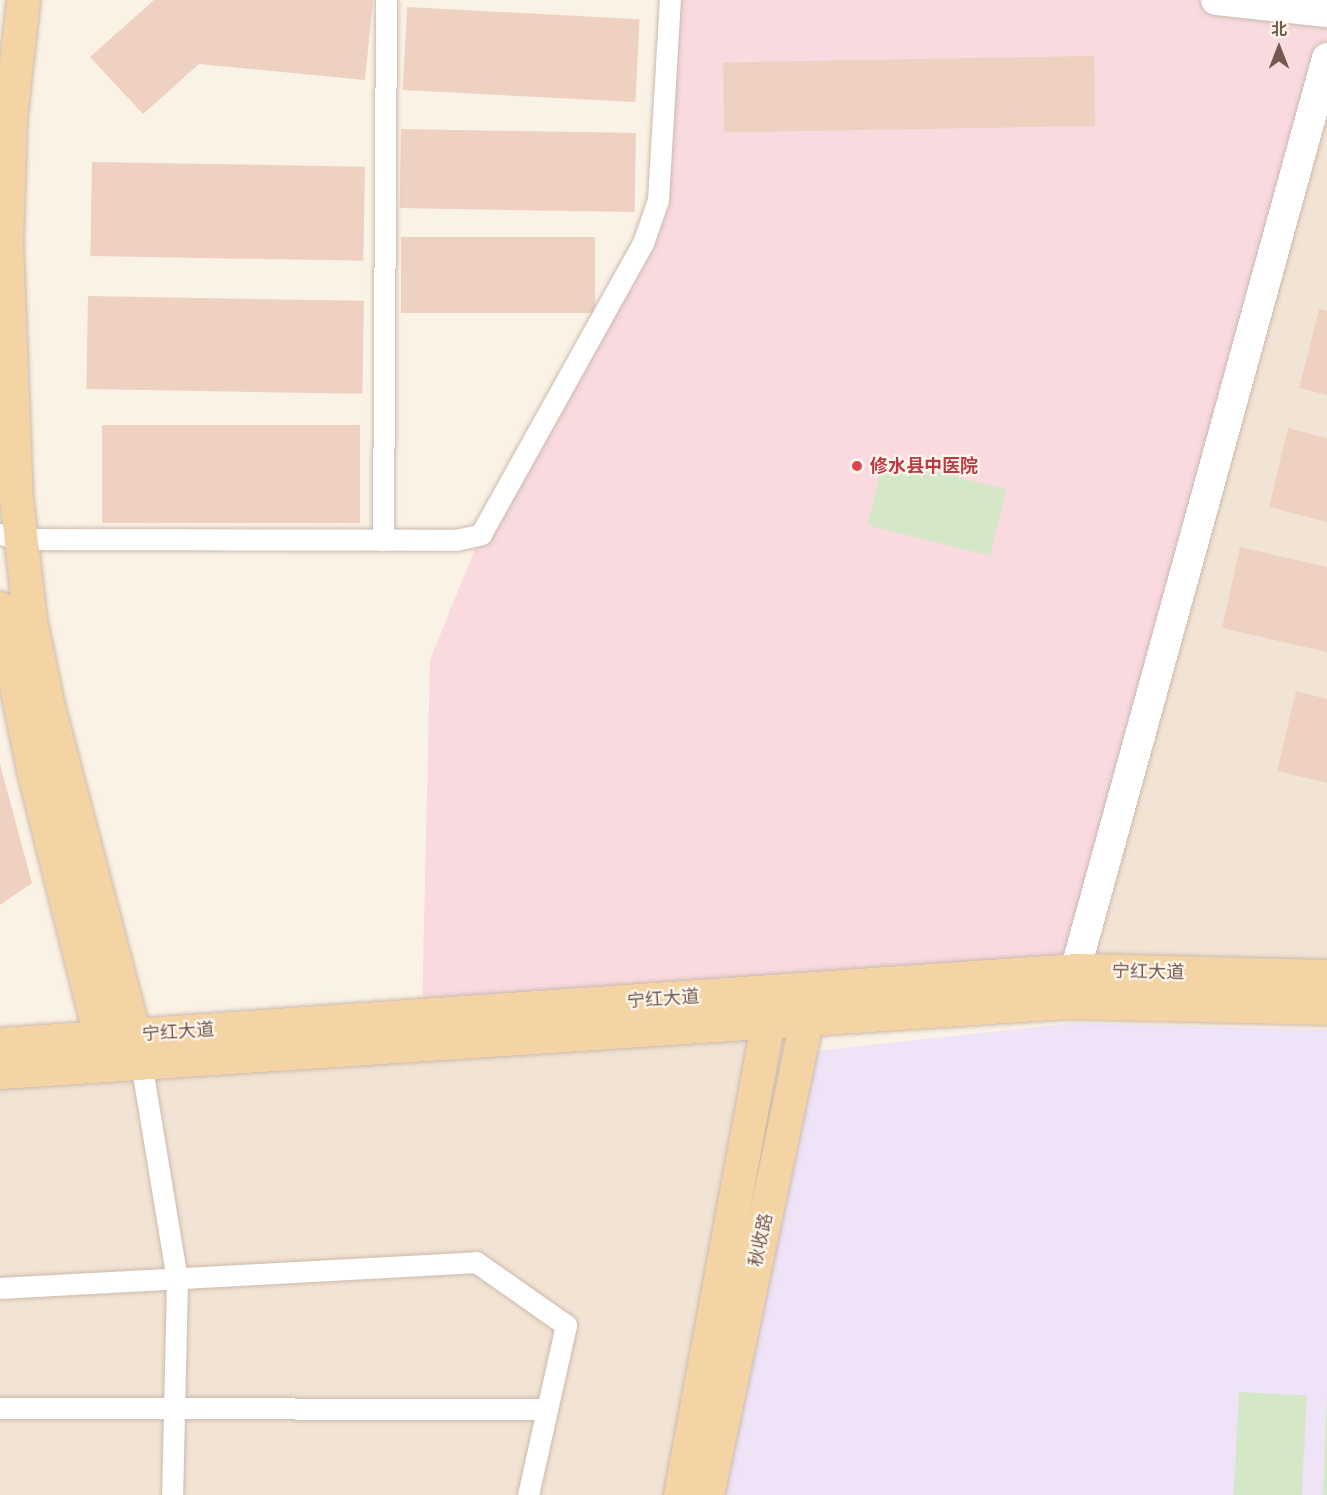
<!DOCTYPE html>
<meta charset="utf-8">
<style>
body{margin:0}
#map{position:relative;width:1327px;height:1495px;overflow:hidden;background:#fbf2e6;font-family:Signika,"Noto Sans SC",sans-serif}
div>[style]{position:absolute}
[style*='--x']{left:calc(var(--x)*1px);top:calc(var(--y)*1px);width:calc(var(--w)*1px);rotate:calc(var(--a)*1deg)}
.residential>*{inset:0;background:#f2e4d5}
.education>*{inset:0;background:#efe3f7}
.medical>*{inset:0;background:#f8dadf}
.green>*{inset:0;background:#d4e7c6;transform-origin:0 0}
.building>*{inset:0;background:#eed1c0;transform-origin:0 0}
.roads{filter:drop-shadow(0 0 2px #ccbaad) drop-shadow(0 0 2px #ccbaad)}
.street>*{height:21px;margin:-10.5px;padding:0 10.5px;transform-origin:10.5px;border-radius:10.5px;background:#fff}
.secondary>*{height:30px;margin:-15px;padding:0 15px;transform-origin:15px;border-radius:15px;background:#fff}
.primary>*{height:33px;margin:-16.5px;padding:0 16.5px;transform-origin:16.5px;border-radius:16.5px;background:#f4d4a4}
.dots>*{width:16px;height:16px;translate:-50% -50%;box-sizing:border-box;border:3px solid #fef6ec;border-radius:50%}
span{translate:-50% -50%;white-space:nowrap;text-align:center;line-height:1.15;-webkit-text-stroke:4.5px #fef6ec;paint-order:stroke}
.health-label{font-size:18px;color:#be3a42;font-weight:700}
.left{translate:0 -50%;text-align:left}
.street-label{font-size:18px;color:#72594d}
.north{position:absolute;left:1249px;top:18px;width:60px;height:60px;-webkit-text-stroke:4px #fef6ec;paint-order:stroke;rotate:0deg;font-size:16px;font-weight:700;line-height:24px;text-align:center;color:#72594d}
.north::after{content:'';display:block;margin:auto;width:21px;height:27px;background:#72594d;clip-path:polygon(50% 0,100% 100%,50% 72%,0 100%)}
</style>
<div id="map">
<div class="residential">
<i style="clip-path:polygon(1327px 58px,1327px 976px,1077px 970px)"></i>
<i style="clip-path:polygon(768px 1020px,680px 1495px,0 1495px,0 1072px)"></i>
</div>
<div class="education">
<i style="clip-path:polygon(1074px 1023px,1327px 1030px,1327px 1495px,719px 1495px,814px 1051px)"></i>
</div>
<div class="medical">
<i style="clip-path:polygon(670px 0,1216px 0,1327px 12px,1327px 58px,1077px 970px,422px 1015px,430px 660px,481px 534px,643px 243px)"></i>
</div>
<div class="green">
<i style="left:884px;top:459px;width:126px;height:68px;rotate:14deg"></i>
<i style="left:1239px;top:1392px;width:68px;height:103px;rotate:3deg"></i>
<i style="clip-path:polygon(1327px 1395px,1327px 1495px,1323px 1495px)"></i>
</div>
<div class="building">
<i style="clip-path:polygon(154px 0,373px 0,365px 80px,199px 64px,143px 114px,90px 57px)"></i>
<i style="left:407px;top:7px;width:233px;height:83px;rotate:3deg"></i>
<i style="left:1094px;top:56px;width:70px;height:371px;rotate:89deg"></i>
<i style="left:401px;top:129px;width:235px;height:79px;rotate:1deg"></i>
<i style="left:92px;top:162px;width:273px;height:94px;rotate:1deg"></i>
<i style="left:401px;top:237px;width:194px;height:76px"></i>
<i style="left:88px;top:296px;width:276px;height:93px;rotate:1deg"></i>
<i style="clip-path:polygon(1319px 309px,1327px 311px,1327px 395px,1299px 388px)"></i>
<i style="left:102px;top:425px;width:258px;height:98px"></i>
<i style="clip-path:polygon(1288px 428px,1327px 438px,1327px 522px,1269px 507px)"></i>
<i style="clip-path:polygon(1240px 547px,1327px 567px,1327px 652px,1222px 628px)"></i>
<i style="clip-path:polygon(1296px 691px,1327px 699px,1327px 783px,1277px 771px)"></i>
<i style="clip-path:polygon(0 764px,32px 883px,0 905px)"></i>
</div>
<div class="roads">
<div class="street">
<i style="--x:0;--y:534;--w:22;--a:13"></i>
<i style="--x:21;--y:539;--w:435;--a:0.1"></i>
<i style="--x:456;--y:540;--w:26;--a:-13"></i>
<i style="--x:481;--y:534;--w:333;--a:-60.9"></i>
<i style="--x:643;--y:243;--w:46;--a:-70.8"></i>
<i style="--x:658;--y:200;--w:200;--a:-86.6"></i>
<i style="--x:383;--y:540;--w:540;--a:-89.68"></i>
<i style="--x:141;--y:1062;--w:221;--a:80.6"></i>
<i style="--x:177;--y:1280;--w:215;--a:91.3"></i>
<i style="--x:0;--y:1288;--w:477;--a:-3.1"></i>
<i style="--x:476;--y:1262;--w:110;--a:35"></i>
<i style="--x:566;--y:1325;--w:174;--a:102.6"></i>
<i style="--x:0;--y:1408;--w:547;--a:0.1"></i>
</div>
<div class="secondary">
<i style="--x:1216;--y:0;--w:112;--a:6.2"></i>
<i style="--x:1069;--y:993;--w:970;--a:-74.57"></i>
</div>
<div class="primary">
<i style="--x:23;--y:0;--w:118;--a:96.3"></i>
<i style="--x:10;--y:117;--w:125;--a:91.8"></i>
<i style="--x:6;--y:242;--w:256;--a:87.8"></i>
<i style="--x:16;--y:498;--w:123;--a:83.5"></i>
<i style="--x:30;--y:620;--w:89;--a:78.3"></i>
<i style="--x:48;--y:707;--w:360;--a:75.3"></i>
<i style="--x:0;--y:608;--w:164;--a:78.4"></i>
<i style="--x:33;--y:769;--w:299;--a:75.9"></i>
<i style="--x:0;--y:1044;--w:1080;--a:-3.93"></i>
<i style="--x:1077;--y:970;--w:250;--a:1.4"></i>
<i style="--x:0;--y:1072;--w:1068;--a:-3.76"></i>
<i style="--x:1066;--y:1002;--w:261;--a:1.3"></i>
<i style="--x:680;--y:1495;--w:483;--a:-79.5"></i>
<i style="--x:768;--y:1020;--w:19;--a:-62"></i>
<i style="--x:707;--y:1495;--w:487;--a:-78.2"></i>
<i style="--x:807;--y:1018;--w:21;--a:-65"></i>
</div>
</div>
<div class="dots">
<i style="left:857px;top:466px;background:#e0444e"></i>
</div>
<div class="health-label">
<span class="left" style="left:870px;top:466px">修水县中医院</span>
</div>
<div class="street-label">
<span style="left:1148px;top:972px;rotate:1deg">宁红大道</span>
<span style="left:663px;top:999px;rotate:-4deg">宁红大道</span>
<span style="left:178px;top:1032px;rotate:-4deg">宁红大道</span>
<span style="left:761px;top:1240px;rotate:-78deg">秋收路</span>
</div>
<div class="north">北</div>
</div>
